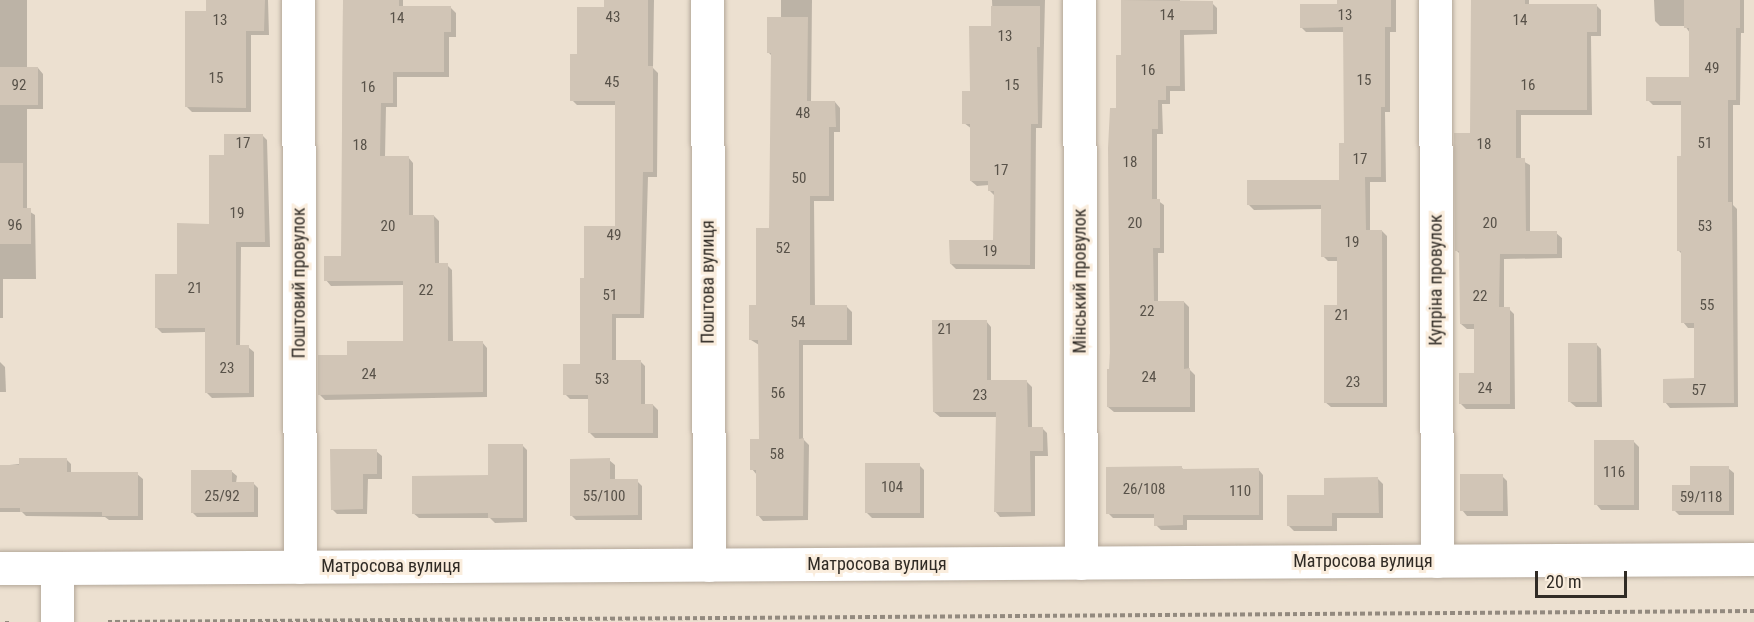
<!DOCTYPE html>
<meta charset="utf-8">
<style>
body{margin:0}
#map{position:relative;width:1754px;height:622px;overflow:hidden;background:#ece0d0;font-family:"Roboto Condensed",sans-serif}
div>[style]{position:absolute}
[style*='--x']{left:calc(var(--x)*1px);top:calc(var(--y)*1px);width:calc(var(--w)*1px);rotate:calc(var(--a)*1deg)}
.shadow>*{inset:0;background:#0003}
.building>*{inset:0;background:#d1c5b6;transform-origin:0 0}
.path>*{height:4px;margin-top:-2px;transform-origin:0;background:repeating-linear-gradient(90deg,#938a7f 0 4.5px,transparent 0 7.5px)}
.roads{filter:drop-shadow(0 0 2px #b4a89a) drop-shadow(0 0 2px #b4a89a)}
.minor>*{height:33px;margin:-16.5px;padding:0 16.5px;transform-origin:16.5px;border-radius:16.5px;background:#fff}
.tertiary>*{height:33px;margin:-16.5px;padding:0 16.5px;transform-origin:16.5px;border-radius:16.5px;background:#fff}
span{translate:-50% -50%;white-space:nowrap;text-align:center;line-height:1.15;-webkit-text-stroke:6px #faeddd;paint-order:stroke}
.number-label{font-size:15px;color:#585249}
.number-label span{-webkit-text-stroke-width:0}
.street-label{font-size:18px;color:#302b25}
.scale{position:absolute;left:1535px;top:571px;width:92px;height:27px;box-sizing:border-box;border:3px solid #302b25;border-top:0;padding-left:8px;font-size:18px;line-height:21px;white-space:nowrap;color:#302b25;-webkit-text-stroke:4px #faeddd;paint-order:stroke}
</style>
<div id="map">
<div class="shadow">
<i style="clip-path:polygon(0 0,27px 0,27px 69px,38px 68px,43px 74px,43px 109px,27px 109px,27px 210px,35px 215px,36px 279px,3px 279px,3px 318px,0 318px)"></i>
<i style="clip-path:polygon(208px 0,268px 0,269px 35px,251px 35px,251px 112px,192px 112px,187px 107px,208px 13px)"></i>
<i style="clip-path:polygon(343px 0,403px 0,403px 8px,451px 8px,456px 13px,456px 37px,449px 37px,449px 77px,397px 77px,397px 107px,386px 107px,385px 157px,408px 157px,413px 163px,413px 216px,434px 216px,439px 221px,439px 265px,447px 265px,452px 270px,453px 342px,482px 342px,487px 348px,487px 397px,325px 400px,320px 395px,349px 357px,405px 342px,404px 285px,331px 286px,326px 280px,342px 258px)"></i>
<i style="clip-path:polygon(606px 0,654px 0,653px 68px,658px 73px,657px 177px,648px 177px,644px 318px,616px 318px,616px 361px,640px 361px,645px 366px,645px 405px,653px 405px,658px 410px,658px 438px,595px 438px,590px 433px,589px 399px,570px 399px,565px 394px,582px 366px,586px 280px,617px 228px,616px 105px,577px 105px,572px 100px,578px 56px,606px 8px)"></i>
<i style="clip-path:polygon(781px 0,812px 0,811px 103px,835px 102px,840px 108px,840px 132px,834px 132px,834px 201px,814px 201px,815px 307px,847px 307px,852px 312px,852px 345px,803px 345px,803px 439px,809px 445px,808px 520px,763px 521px,758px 515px,757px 475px,752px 469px,760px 440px,759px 345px,751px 340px,771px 230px,772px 56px,769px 53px,781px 19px)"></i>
<i style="clip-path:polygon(992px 0,1045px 0,1042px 128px,1036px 128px,1035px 269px,956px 269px,951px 264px,994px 241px,995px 196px,989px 190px,989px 185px,977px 186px,971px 181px,972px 129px,964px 123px,993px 28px)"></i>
<i style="clip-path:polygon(1123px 0,1180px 0,1180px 3px,1212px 3px,1217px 8px,1217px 34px,1184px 35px,1185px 91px,1170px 91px,1170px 104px,1162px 104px,1163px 134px,1157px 134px,1157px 200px,1164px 205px,1164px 253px,1158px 253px,1158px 302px,1184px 302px,1189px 307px,1189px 369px,1195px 375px,1195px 412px,1114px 412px,1108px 407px)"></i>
<i style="clip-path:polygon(1338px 0,1396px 0,1396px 32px,1390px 32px,1390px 112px,1385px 112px,1386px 182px,1370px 182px,1370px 231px,1382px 231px,1387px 236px,1387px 407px,1331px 407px,1325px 402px,1338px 306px,1339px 261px,1328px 261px,1323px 256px,1322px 209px,1254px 210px,1249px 205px,1340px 182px,1345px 145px,1345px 32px,1306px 32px,1301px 27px,1338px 6px)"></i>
<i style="clip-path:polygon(1472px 0,1529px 0,1529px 5px,1596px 5px,1601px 10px,1601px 36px,1591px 36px,1592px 115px,1521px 115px,1521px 160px,1530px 165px,1530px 233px,1556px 233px,1562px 238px,1562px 258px,1504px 259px,1504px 309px,1509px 309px,1514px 314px,1515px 409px,1466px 409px,1461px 404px,1476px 374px,1476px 329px,1467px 329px,1461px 324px,1461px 255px,1456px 250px,1472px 134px)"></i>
<i style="clip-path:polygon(1654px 0,1744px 0,1744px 33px,1741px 33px,1740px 105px,1733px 105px,1733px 205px,1737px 209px,1738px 407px,1670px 408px,1665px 402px,1695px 380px,1695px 328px,1688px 328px,1683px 322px,1682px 254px,1679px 251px,1682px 105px,1653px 105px,1648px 100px,1691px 78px,1690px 33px,1685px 26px,1660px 26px,1655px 21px)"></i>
<i style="clip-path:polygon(262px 135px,267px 140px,270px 247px,241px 247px,240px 347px,248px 347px,254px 352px,254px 397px,212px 398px,206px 392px,206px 332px,162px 333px,157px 328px,179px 275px,210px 225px,226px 156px)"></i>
<i style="clip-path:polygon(986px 321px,991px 327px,991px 382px,1027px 382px,1032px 387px,1032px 428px,1042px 428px,1047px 433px,1048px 456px,1035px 456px,1035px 516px,1000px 517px,995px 511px,997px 417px,940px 417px,934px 412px)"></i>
<i style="clip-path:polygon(1596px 344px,1601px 349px,1602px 407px,1576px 407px,1570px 402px)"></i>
<i style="clip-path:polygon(0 362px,5px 367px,6px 392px,0 392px)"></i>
<i style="clip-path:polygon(1634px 442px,1639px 447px,1639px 510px,1601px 510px,1596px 504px)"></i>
<i style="clip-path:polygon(522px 445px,527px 450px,527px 522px,495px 523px,490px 518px,419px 518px,413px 513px,489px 477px)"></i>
<i style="clip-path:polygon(376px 451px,382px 456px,382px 479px,368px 479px,367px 514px,337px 514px,332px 509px)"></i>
<i style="clip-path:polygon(66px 459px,71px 464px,71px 474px,137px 474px,143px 479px,143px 520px,109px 520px,105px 517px,26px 516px,22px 512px,0 512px,0 466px)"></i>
<i style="clip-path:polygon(609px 460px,615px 465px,615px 481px,637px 481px,642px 486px,642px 520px,576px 520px,571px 515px)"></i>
<i style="clip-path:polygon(919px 465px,924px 470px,924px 518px,872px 518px,867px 513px)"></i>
<i style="clip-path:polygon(1182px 468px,1184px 470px,1258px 469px,1263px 475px,1263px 520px,1187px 520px,1187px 530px,1161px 530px,1156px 525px,1156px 518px,1113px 518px,1108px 513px)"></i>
<i style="clip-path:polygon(1728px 468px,1734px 473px,1734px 515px,1679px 515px,1674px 510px,1692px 486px)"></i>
<i style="clip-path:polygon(231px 471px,237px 476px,236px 483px,253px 483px,258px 488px,258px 517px,197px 517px,192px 512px)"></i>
<i style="clip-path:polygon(1502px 476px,1507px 481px,1508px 516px,1467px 516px,1462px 510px)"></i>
<i style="clip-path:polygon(1378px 479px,1383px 484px,1383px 518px,1337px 518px,1337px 531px,1294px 531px,1289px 526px,1326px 496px)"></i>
</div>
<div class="building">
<i style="clip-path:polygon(206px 0,265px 0,264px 31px,246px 31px,246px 108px,185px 107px,185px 11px,206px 11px)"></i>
<i style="clip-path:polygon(343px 0,399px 0,399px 6px,451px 6px,451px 32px,444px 32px,444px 72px,393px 72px,393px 103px,381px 103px,380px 156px,409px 156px,409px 215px,434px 215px,435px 263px,448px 263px,448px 341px,483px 341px,483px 392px,318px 395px,318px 355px,347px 355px,347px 341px,403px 341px,403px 281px,324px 281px,324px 256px,341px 256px)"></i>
<i style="clip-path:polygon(604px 0,648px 0,648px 66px,653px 66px,653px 172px,643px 172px,640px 314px,612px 314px,612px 360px,641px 360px,641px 404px,653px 404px,653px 433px,588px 433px,588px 395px,563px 395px,563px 364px,580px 364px,580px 278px,584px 278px,584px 226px,615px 226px,615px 101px,570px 101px,570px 54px,577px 54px,577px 7px,604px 7px)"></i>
<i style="clip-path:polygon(1121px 0,1213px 1px,1213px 30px,1180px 30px,1180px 86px,1166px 86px,1166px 100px,1158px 100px,1158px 129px,1152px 129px,1152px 199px,1160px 199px,1160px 248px,1153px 248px,1154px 301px,1184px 301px,1184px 369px,1190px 368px,1190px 407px,1107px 407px,1107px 369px,1110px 369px,1108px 148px,1110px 108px,1116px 108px,1116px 55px,1121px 55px)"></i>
<i style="clip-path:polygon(1337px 0,1391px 0,1391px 27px,1385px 27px,1385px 107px,1381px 107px,1381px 177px,1365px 177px,1366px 230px,1382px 230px,1383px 403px,1324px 403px,1324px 305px,1337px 305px,1337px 257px,1321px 257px,1321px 205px,1247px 205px,1247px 180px,1339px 180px,1339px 143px,1344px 143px,1343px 27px,1300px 28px,1300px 4px,1337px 4px)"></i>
<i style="clip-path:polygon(1471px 0,1525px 0,1525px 4px,1597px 4px,1597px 32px,1587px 32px,1587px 110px,1516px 110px,1516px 158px,1525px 158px,1526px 231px,1557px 231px,1557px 254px,1500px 254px,1499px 307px,1510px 307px,1510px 404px,1459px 404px,1459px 373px,1474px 373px,1474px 324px,1460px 324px,1459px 251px,1455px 251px,1454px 133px,1470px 133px)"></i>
<i style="clip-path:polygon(1684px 0,1740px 0,1740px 28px,1736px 28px,1736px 100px,1728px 100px,1728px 202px,1732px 202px,1734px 403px,1663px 403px,1663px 379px,1694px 378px,1694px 323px,1681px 323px,1681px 251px,1677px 251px,1677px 156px,1681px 156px,1681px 101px,1646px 101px,1646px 77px,1689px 77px,1689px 28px,1684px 28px)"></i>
<i style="clip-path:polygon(991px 6px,1040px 6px,1040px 47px,1037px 47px,1038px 124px,1031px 124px,1030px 265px,950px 264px,949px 240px,993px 240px,994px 191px,988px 191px,988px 181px,970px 181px,970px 124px,962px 124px,962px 91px,970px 91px,969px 26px,991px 26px)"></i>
<i style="clip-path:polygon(767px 17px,808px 17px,807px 101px,835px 101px,836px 127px,829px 127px,829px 196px,810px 196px,810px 305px,847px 305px,847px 340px,799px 340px,799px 439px,804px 438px,803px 516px,756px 516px,756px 470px,750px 470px,750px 439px,759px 439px,758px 340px,749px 340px,749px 305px,756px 305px,756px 228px,769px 228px,771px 53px,767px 53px)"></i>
<i style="left:0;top:67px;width:38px;height:38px"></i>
<i style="clip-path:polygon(224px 134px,263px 134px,265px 242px,236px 242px,236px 345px,249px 345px,249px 393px,205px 393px,205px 328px,155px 328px,155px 274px,177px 274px,177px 223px,209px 224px,209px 155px,224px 155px)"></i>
<i style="clip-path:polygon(0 163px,23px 163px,23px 208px,31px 208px,31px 244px,0 244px)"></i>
<i style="clip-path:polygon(932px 320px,987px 320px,987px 380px,1027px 380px,1028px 427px,1043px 427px,1043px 451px,1030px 451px,1031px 512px,994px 512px,996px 412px,933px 412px)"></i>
<i style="left:1568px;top:343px;width:29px;height:59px"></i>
<i style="left:1594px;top:440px;width:40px;height:65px"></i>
<i style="clip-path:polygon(488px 444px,523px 444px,523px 518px,488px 518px,488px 513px,412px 514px,412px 476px,488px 475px)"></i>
<i style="clip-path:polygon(330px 449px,377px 449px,377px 474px,363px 474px,363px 509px,331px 510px)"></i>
<i style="clip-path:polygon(19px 458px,67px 458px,67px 472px,138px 472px,138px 516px,102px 516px,102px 512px,20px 512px,20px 508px,0 508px,0 465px,19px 465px)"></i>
<i style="clip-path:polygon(610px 458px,610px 479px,638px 479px,638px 515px,570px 516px,570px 459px)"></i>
<i style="left:920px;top:463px;width:50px;height:55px;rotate:90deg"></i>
<i style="clip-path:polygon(1182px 466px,1182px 469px,1259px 468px,1259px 515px,1183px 515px,1183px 525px,1154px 526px,1154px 514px,1106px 514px,1106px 467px)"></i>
<i style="clip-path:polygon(1690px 466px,1729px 466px,1729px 511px,1672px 511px,1672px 485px,1690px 485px)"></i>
<i style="clip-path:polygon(191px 470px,232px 470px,232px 482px,254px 482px,254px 512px,191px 513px)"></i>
<i style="left:1460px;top:474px;width:43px;height:37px"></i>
<i style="clip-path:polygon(1378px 477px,1379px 513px,1332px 513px,1332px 526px,1287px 526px,1287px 495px,1324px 495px,1324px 478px)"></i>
</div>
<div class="path">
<i style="--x:7;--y:621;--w:1;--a:90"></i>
<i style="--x:108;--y:622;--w:1646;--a:-0.38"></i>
</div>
<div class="roads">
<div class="minor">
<i style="--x:298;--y:0;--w:567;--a:89.8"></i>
<i style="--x:707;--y:0;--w:565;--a:89.8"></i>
<i style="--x:1079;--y:0;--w:563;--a:89.8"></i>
<i style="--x:1435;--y:0;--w:561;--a:89.8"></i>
<i style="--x:57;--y:568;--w:1697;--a:-0.3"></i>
</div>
<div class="tertiary">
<i style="--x:0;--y:568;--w:57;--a:0"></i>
<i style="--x:57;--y:568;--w:54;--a:90"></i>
</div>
</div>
<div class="number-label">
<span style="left:1167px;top:16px">14</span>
<span style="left:1345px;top:16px">13</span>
<span style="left:613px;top:18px">43</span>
<span style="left:397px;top:19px">14</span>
<span style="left:220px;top:21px">13</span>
<span style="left:1520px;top:21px">14</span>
<span style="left:1005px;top:37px">13</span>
<span style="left:1712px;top:69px">49</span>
<span style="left:1148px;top:71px">16</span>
<span style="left:216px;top:79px">15</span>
<span style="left:1364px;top:81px">15</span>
<span style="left:612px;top:83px">45</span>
<span style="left:19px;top:86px">92</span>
<span style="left:1012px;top:86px">15</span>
<span style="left:1528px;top:86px">16</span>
<span style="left:368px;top:88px">16</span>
<span style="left:803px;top:114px">48</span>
<span style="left:243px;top:144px">17</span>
<span style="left:1705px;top:144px">51</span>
<span style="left:1484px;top:145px">18</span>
<span style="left:360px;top:146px">18</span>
<span style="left:1360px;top:160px">17</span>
<span style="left:1130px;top:163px">18</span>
<span style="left:1001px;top:171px">17</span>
<span style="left:799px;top:179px">50</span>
<span style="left:237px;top:214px">19</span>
<span style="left:1135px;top:224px">20</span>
<span style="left:1490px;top:224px">20</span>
<span style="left:15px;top:226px">96</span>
<span style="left:388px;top:227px">20</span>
<span style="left:1705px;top:227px">53</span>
<span style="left:614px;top:236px">49</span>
<span style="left:1352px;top:243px">19</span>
<span style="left:783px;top:249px">52</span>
<span style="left:990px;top:252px">19</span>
<span style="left:195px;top:289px">21</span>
<span style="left:426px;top:291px">22</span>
<span style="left:610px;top:296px">51</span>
<span style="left:1480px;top:297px">22</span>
<span style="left:1707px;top:306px">55</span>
<span style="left:1147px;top:312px">22</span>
<span style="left:1342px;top:316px">21</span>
<span style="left:798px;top:323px">54</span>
<span style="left:945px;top:330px">21</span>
<span style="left:227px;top:369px">23</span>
<span style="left:369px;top:375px">24</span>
<span style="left:1149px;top:378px">24</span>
<span style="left:602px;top:380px">53</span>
<span style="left:1353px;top:383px">23</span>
<span style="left:1485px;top:389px">24</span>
<span style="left:1699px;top:391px">57</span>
<span style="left:778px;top:394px">56</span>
<span style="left:980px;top:396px">23</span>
<span style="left:777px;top:455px">58</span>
<span style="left:1614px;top:473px">116</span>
<span style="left:892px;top:488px">104</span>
<span style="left:1144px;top:490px">26/108</span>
<span style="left:1240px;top:492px">110</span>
<span style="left:222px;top:497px">25/92</span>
<span style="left:604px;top:497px">55/100</span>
<span style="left:1701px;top:498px">59/118</span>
</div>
<div class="street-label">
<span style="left:1436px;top:280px;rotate:-90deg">Купріна провулок</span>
<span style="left:1080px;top:281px;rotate:-90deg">Мінський провулок</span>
<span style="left:708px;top:282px;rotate:-90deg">Поштова вулиця</span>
<span style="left:299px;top:283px;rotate:-90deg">Поштовий провулок</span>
<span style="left:1363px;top:561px">Матросова вулиця</span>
<span style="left:877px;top:564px">Матросова вулиця</span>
<span style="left:391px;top:566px">Матросова вулиця</span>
</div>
<div class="scale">20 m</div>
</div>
